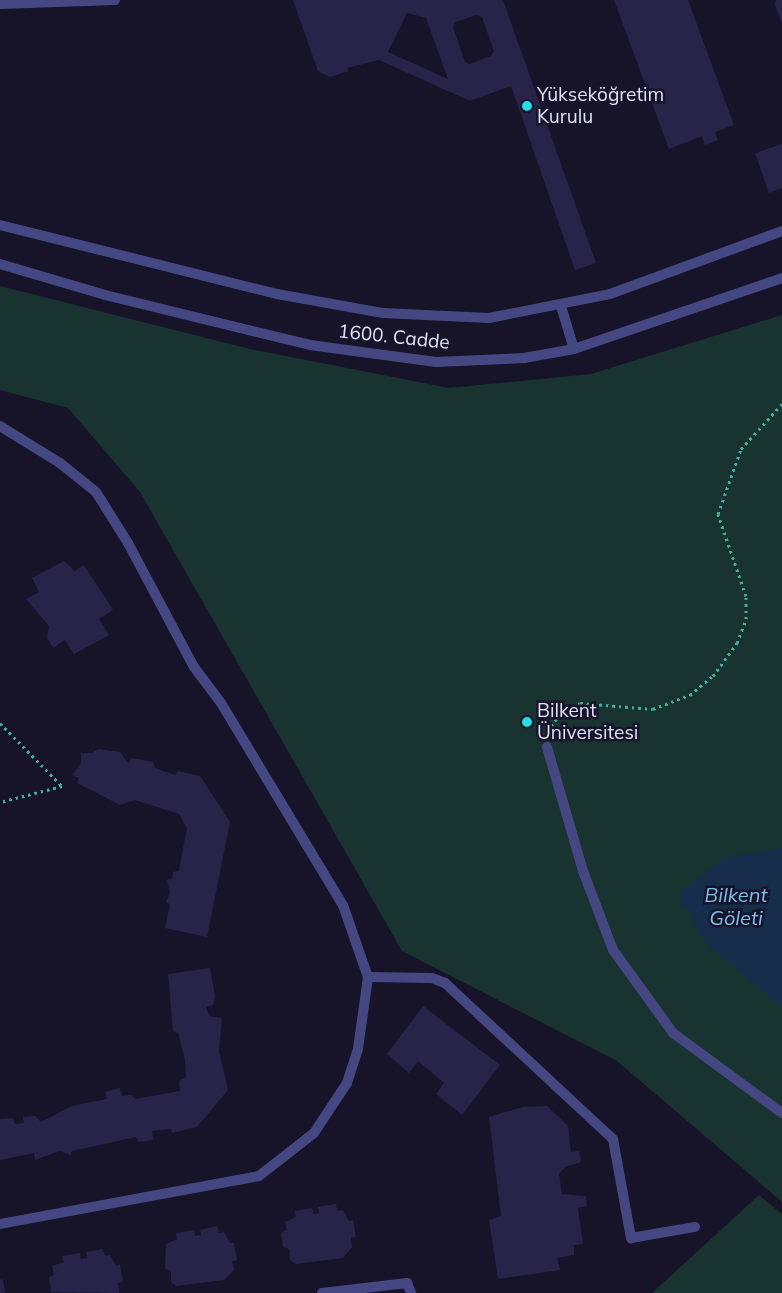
<!DOCTYPE html>
<meta charset="utf-8">
<style>
body{margin:0}
#map{position:relative;width:782px;height:1293px;overflow:hidden;background:#171429;font-family:Mulish,sans-serif}
div>[style]{position:absolute}
[style*='--x']{left:calc(var(--x)*1px);top:calc(var(--y)*1px);width:calc(var(--w)*1px);rotate:calc(var(--a)*1deg)}
.green>*{inset:0;background:#183330}
.water>*{inset:0;background:#162e4c}
.building>*{inset:0;background:#282348}
.path>*{height:3px;margin-top:-1.5px;transform-origin:0;background:repeating-linear-gradient(90deg,#41afa1 0 2.5px,transparent 0 6.5px)}
.minor>*{height:10px;margin:-5px;padding:0 5px;transform-origin:5px;border-radius:5px;background:#454782}
.tertiary>*{height:10px;margin:-5px;padding:0 5px;transform-origin:5px;border-radius:5px;background:#454782}
.dots>*{width:14px;height:14px;translate:-50% -50%;box-sizing:border-box;border:2px solid #171429;border-radius:50%}
span{translate:-50% -50%;white-space:nowrap;text-align:center;line-height:1.15;-webkit-text-stroke:5px #171429;paint-order:stroke}
.poi-label{font-size:19px;color:#e2e1fb}
.left{translate:0 -50%;text-align:left}
.street-label{font-size:19px;color:#e2e1fb}
.water-label{font-size:20px;color:#7bc1ee;font-style:italic}
</style>
<div id="map">
<div class="green">
<i style="clip-path:polygon(0 286px,250px 349px,449px 388px,591px 374px,782px 315px,782px 1202px,617px 1061px,402px 951px,140px 492px,68px 408px,0 390px)"></i>
<i style="clip-path:polygon(759px 1195px,782px 1214px,782px 1293px,652px 1293px)"></i>
</div>
<div class="water">
<i style="clip-path:polygon(782px 848px,782px 1007px,708px 945px,694px 924px,690px 911px,681px 906px,679px 893px,724px 858px)"></i>
</div>
<div class="building">
<i style="clip-path:polygon(evenodd,293px 0,503px 0,596px 263px,575px 270px,511px 86px,470px 101px,379px 60px,347px 68px,349px 71px,330px 77px,318px 71px,293px 0,407px 13px,426px 18px,448px 79px,388px 52px,407px 13px,293px 0,477px 15px,482px 17px,494px 51px,491px 56px,469px 64px,465px 62px,453px 27px,455px 22px,477px 15px)"></i>
<i style="clip-path:polygon(614px 0,688px 0,734px 125px,715px 132px,718px 140px,705px 145px,702px 136px,669px 149px)"></i>
<i style="clip-path:polygon(776px 0,782px 0,782px 23px,775px 5px)"></i>
<i style="clip-path:polygon(782px 144px,782px 188px,769px 193px,755px 153px)"></i>
<i style="clip-path:polygon(64px 561px,75px 571px,84px 565px,113px 610px,99px 619px,109px 635px,74px 654px,65px 640px,53px 648px,47px 638px,49px 626px,26px 599px,39px 592px,32px 578px)"></i>
<i style="clip-path:polygon(98px 749px,120px 752px,129px 764px,131px 758px,153px 762px,155px 768px,175px 775px,178px 771px,200px 776px,230px 822px,207px 937px,165px 928px,170px 905px,166px 902px,170px 893px,167px 880px,172px 879px,173px 872px,179px 871px,187px 828px,179px 814px,135px 800px,120px 805px,77px 783px,79px 778px,72px 775px,81px 763px,81px 753px,92px 753px)"></i>
<i style="clip-path:polygon(210px 968px,215px 996px,213px 1005px,206px 1007px,209px 1016px,222px 1018px,219px 1051px,228px 1090px,197px 1127px,172px 1133px,171px 1129px,152px 1131px,153px 1140px,139px 1142px,136px 1137px,72px 1151px,70px 1155px,60px 1151px,35px 1160px,34px 1153px,0 1160px,0 1119px,13px 1118px,15px 1124px,24px 1123px,23px 1117px,35px 1116px,41px 1122px,72px 1106px,107px 1099px,105px 1092px,120px 1088px,122px 1096px,131px 1095px,135px 1099px,180px 1091px,179px 1081px,186px 1077px,185px 1060px,178px 1033px,173px 1031px,168px 974px)"></i>
<i style="clip-path:polygon(423px 1006px,500px 1065px,462px 1115px,436px 1094px,444px 1083px,418px 1061px,409px 1073px,387px 1054px)"></i>
<i style="clip-path:polygon(547px 1106px,568px 1126px,571px 1152px,579px 1151px,581px 1162px,565px 1167px,559px 1174px,562px 1194px,586px 1196px,587px 1206px,578px 1208px,583px 1244px,574px 1245px,574px 1255px,557px 1258px,560px 1270px,498px 1279px,489px 1220px,501px 1216px,489px 1117px,523px 1107px)"></i>
<i style="clip-path:polygon(336px 1204px,337px 1211px,343px 1210px,349px 1221px,353px 1220px,356px 1237px,351px 1238px,352px 1247px,343px 1258px,295px 1264px,290px 1260px,289px 1249px,283px 1247px,281px 1233px,287px 1230px,285px 1222px,296px 1217px,295px 1211px,312px 1208px,314px 1214px,319px 1213px,318px 1207px)"></i>
<i style="clip-path:polygon(217px 1226px,219px 1233px,224px 1232px,230px 1243px,234px 1243px,237px 1260px,232px 1261px,234px 1270px,224px 1280px,176px 1286px,171px 1282px,171px 1271px,165px 1269px,166px 1244px,177px 1239px,176px 1233px,194px 1230px,195px 1236px,201px 1235px,200px 1230px)"></i>
<i style="clip-path:polygon(103px 1249px,105px 1256px,110px 1255px,116px 1266px,120px 1265px,123px 1282px,118px 1283px,119px 1293px,51px 1292px,49px 1277px,54px 1275px,52px 1266px,64px 1262px,62px 1256px,80px 1253px,81px 1259px,87px 1258px,86px 1252px)"></i>
<i style="clip-path:polygon(3px 1279px,5px 1293px,0 1293px,0 1280px)"></i>
</div>
<div class="path">
<i style="--x:0;--y:723;--w:88;--a:45.5"></i>
<i style="--x:62;--y:786;--w:64;--a:165.5"></i>
<i style="--x:547;--y:731;--w:23;--a:-52"></i>
<i style="--x:561;--y:713;--w:21;--a:-28"></i>
<i style="--x:580;--y:703;--w:73;--a:4.7"></i>
<i style="--x:653;--y:709;--w:40;--a:-21"></i>
<i style="--x:690;--y:695;--w:30;--a:-40"></i>
<i style="--x:713;--y:676;--w:41;--a:-54"></i>
<i style="--x:737;--y:643;--w:26;--a:-69"></i>
<i style="--x:746;--y:619;--w:23;--a:-90"></i>
<i style="--x:746;--y:596;--w:87;--a:-108.9"></i>
<i style="--x:718;--y:514;--w:69;--a:-70.5"></i>
<i style="--x:741;--y:449;--w:61;--a:-47.7"></i>
</div>
<div class="minor">
<i style="--x:0;--y:4;--w:115;--a:-2"></i>
<i style="--x:0;--y:426;--w:70;--a:31.7"></i>
<i style="--x:60;--y:463;--w:46;--a:38.9"></i>
<i style="--x:96;--y:492;--w:60;--a:57.9"></i>
<i style="--x:128;--y:543;--w:140;--a:62"></i>
<i style="--x:194;--y:667;--w:45;--a:53.1"></i>
<i style="--x:221;--y:703;--w:236;--a:58.9"></i>
<i style="--x:343;--y:905;--w:76;--a:70.9"></i>
<i style="--x:368;--y:977;--w:73;--a:97.9"></i>
<i style="--x:358;--y:1049;--w:36;--a:108"></i>
<i style="--x:347;--y:1083;--w:60;--a:123.4"></i>
<i style="--x:314;--y:1133;--w:70;--a:142"></i>
<i style="--x:259;--y:1176;--w:263;--a:169.5"></i>
<i style="--x:547;--y:747;--w:129;--a:73.8"></i>
<i style="--x:583;--y:871;--w:85;--a:69.2"></i>
<i style="--x:613;--y:950;--w:102;--a:54.1"></i>
<i style="--x:673;--y:1033;--w:135;--a:36.3"></i>
<i style="--x:368;--y:977;--w:64;--a:0.9"></i>
<i style="--x:432;--y:978;--w:14;--a:21"></i>
<i style="--x:445;--y:983;--w:229;--a:42.9"></i>
<i style="--x:613;--y:1139;--w:101;--a:79.7"></i>
<i style="--x:631;--y:1238;--w:65;--a:-9.8"></i>
<i style="--x:322;--y:1293;--w:86;--a:-6.7"></i>
<i style="--x:407;--y:1283;--w:11;--a:68"></i>
</div>
<div class="tertiary">
<i style="--x:0;--y:225;--w:285;--a:14"></i>
<i style="--x:277;--y:294;--w:108;--a:10.2"></i>
<i style="--x:383;--y:313;--w:106;--a:2.7"></i>
<i style="--x:489;--y:318;--w:123;--a:-11.2"></i>
<i style="--x:610;--y:294;--w:183;--a:-20.1"></i>
<i style="--x:0;--y:264;--w:109;--a:16.4"></i>
<i style="--x:105;--y:295;--w:211;--a:13.7"></i>
<i style="--x:310;--y:345;--w:127;--a:7.7"></i>
<i style="--x:436;--y:362;--w:88;--a:-2.6"></i>
<i style="--x:524;--y:358;--w:51;--a:-10.2"></i>
<i style="--x:574;--y:349;--w:220;--a:-18.8"></i>
<i style="--x:561;--y:306;--w:45;--a:73.2"></i>
</div>
<div class="dots">
<i style="left:527px;top:106px;background:#24dee4"></i>
<i style="left:527px;top:722px;background:#24dee4"></i>
</div>
<div class="poi-label">
<span class="left" style="left:537px;top:106px">Yükseköğretim<br>Kurulu</span>
<span class="left" style="left:537px;top:722px">Bilkent<br>Üniversitesi</span>
</div>
<div class="street-label">
<span style="left:394px;top:337px;rotate:6deg">1600. Cadde</span>
</div>
<div class="water-label">
<span style="left:736px;top:906px">Bilkent<br>Göleti</span>
</div>
</div>
